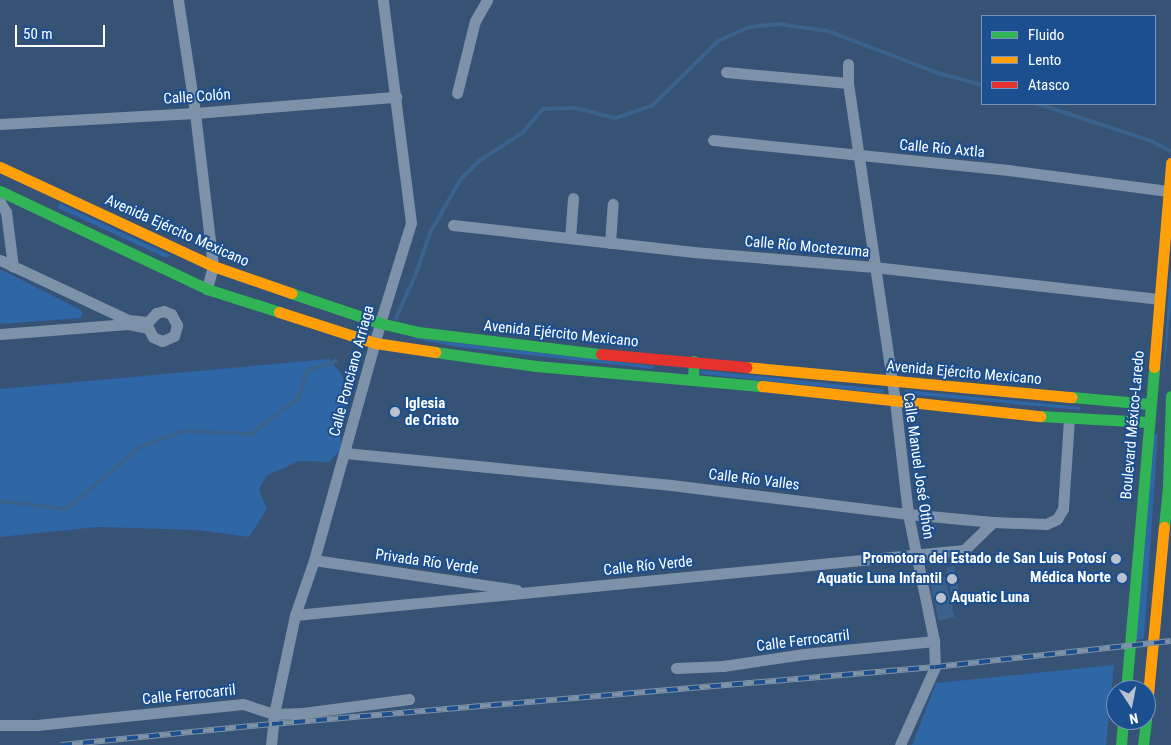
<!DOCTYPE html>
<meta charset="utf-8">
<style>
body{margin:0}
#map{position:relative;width:1171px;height:745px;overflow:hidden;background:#365274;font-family:"Roboto Condensed",sans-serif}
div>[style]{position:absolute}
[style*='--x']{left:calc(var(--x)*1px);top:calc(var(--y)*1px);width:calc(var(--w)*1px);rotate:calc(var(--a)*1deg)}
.green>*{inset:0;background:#2f66a5;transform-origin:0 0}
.water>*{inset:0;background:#3b618d;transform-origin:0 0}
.stream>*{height:4px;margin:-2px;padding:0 2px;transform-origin:2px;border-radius:2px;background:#3b618d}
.street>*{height:11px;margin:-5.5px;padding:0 5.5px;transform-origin:5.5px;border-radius:5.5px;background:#7d92a8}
.fast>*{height:11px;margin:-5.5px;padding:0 5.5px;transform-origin:5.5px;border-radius:5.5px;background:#30b455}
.slow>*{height:11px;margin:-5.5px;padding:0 5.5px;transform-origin:5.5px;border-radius:5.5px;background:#ff9f0a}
.jam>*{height:11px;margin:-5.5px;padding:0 5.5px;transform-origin:5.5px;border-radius:5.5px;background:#e5322d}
.rail>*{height:5.5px;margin-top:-2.75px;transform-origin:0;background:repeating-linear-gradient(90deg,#1b4f8f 0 11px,#7e92a7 0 22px);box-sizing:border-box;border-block:1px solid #7e92a7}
.dots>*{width:14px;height:14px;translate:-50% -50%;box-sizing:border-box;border:2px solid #1b4f8f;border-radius:50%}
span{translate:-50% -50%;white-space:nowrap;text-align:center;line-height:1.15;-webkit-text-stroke:4px #1b4f8f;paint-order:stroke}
.street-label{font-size:15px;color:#fff}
.poi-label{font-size:15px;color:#fff;font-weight:700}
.left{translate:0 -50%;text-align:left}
.right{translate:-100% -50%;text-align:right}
.legend{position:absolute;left:981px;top:15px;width:175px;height:90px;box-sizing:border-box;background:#1b4f8f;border:1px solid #7695bc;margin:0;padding:6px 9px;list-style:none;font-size:15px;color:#fff}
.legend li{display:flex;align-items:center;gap:10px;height:25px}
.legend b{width:25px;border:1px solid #7695bc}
.north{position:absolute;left:1106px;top:680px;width:50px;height:50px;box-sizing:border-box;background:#1b4f8f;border:1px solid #7695bc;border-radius:50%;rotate:169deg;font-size:14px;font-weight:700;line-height:20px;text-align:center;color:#fff}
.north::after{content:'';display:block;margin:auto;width:18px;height:22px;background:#b9c2ce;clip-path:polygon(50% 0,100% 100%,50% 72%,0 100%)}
.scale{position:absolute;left:15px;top:25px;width:90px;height:22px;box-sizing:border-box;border:2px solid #fff;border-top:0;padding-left:6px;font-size:15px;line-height:18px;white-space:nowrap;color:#fff;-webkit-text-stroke:4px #1b4f8f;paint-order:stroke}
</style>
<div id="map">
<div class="green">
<i style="clip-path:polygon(59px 203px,168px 254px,170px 256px,166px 258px,58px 208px)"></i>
<i style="clip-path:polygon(1171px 266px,1171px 306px,1163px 384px,1168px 296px)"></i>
<i style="clip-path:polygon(0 269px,79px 309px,82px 312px,82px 316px,80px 318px,0 324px)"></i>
<i style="clip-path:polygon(406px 337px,654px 366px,653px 369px,458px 347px)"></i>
<i style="clip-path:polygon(329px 359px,342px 375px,348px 400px,338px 421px,342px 448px,329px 462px,299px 461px,266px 476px,259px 490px,267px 509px,249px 537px,198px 530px,97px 527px,0 537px,0 389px)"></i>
<i style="left:701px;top:370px;width:184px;height:4px;rotate:6deg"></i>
<i style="clip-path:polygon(905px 390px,1080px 407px,1080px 410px,905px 394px)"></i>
<i style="clip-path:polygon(1158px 433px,1144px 639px,1135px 640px,1154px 435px)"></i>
<i style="clip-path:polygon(1114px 665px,1106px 745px,912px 745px,936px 683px)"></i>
</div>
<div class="water">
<i style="left:954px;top:566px;width:25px;height:8px;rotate:79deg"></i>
<i style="left:945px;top:577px;width:41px;height:16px;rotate:77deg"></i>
</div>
<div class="stream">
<i style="--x:1038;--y:104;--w:119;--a:18.1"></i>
<i style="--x:1151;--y:141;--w:22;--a:27"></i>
<i style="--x:396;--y:318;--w:48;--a:-65.6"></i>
<i style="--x:416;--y:274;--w:43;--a:-71.1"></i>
<i style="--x:430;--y:233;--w:61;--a:-60.5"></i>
<i style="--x:460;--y:180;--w:27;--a:-45"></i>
<i style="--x:479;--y:161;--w:51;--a:-33.1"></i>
<i style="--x:522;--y:133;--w:32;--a:-49"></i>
<i style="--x:543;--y:109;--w:32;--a:-2"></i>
<i style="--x:575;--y:108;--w:42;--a:13.7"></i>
<i style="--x:616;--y:118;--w:39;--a:-19"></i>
<i style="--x:653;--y:105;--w:91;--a:-44.6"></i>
<i style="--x:718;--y:41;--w:35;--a:-24"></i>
<i style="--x:750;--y:27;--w:28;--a:-6"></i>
<i style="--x:778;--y:24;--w:50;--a:8"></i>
<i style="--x:828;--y:31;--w:118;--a:20.9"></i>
<i style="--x:938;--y:73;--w:46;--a:15.3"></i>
<i style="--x:0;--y:501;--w:67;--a:6.8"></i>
<i style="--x:67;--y:509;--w:96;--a:-40.3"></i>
<i style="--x:140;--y:447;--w:47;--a:-20"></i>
<i style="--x:184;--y:431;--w:67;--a:2.6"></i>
<i style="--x:251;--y:434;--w:59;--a:-36.7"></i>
<i style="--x:298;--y:399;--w:31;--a:-71"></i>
<i style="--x:308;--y:370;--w:29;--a:-18"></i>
</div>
<div class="street">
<i style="--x:178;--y:0;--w:114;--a:81.4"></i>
<i style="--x:195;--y:113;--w:154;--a:83.3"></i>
<i style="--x:213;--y:266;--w:24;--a:105"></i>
<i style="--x:848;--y:64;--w:19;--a:90"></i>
<i style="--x:848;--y:83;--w:321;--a:81.6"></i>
<i style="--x:895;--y:401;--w:114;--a:83.4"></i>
<i style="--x:908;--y:514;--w:130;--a:78.4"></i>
<i style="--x:934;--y:641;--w:26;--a:88"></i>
<i style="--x:935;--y:667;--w:85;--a:114.2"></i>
<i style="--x:726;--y:72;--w:122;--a:5.2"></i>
<i style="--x:457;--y:93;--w:74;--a:-76"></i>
<i style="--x:475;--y:21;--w:24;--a:-60"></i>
<i style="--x:0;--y:124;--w:195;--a:-3.2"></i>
<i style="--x:195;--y:113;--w:202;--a:-4.6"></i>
<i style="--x:713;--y:140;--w:297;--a:5.8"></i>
<i style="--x:1008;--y:170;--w:161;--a:7.5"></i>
<i style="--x:0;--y:202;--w:12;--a:59"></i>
<i style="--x:6;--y:212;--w:55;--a:82.7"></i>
<i style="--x:453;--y:225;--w:242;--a:6.4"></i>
<i style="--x:693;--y:252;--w:182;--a:4.7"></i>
<i style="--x:874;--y:267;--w:286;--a:6.4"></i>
<i style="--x:570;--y:238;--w:40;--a:-85.7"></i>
<i style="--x:610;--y:243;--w:39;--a:-86"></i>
<i style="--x:0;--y:260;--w:141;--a:25.1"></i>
<i style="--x:128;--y:320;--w:20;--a:6"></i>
<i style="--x:148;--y:322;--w:12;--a:-48"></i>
<i style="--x:156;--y:313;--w:8;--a:-14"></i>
<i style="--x:164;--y:311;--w:8;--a:23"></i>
<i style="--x:171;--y:314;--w:13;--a:61"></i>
<i style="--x:177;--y:325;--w:11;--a:105"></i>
<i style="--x:174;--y:336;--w:13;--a:157"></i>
<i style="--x:162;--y:341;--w:10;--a:-156"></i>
<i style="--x:153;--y:337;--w:10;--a:-119"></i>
<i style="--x:148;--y:328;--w:20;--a:-169"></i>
<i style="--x:128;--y:324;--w:128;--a:175.5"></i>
<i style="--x:345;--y:453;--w:328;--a:5.6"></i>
<i style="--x:671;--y:485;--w:239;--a:7"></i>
<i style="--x:908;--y:514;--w:85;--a:5.4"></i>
<i style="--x:993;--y:522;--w:53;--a:2.2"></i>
<i style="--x:1046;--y:524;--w:12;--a:-24"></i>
<i style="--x:1057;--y:519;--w:12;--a:-59"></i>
<i style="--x:1063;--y:509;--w:90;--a:-86.2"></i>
<i style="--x:314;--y:560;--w:205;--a:8.4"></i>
<i style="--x:295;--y:615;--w:672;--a:-5.55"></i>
<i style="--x:964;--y:550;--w:40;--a:-44"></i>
<i style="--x:676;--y:668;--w:47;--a:-2.4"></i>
<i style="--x:723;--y:666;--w:82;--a:-8.4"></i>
<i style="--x:804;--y:654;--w:131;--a:-5.7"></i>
<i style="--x:0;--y:725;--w:37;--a:0"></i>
<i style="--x:37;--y:725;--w:207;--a:-5.8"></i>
<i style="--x:243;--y:704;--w:33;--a:18"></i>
<i style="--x:274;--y:714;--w:29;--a:-2"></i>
<i style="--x:303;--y:713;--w:107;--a:-7.5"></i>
<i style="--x:271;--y:745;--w:31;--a:-84"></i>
<i style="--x:274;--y:714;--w:101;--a:-78"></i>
<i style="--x:295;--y:615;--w:58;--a:-70.9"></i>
<i style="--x:314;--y:560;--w:246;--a:-74.4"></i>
<i style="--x:380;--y:323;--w:105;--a:-72.8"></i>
<i style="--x:411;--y:223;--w:225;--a:-97.2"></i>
</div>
<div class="fast">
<i style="--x:0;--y:191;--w:229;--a:25.3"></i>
<i style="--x:207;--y:289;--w:76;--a:17.7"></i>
<i style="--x:291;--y:293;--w:94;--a:18.6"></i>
<i style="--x:380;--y:323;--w:39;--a:13"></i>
<i style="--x:418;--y:332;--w:184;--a:6.9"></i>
<i style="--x:435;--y:352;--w:102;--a:7.9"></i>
<i style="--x:536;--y:366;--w:227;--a:5.1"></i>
<i style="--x:693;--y:379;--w:18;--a:-87"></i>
<i style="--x:1072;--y:397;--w:78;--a:5.1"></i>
<i style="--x:1040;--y:416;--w:108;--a:3.2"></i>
<i style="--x:1164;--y:527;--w:40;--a:-84.3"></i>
<i style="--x:1168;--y:487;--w:91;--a:-88.1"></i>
<i style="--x:1126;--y:690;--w:324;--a:-85"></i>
<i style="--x:1121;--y:745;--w:25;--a:-85"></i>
<i style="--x:1143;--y:745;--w:25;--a:-83"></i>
</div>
<div class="slow">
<i style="--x:0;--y:167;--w:235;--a:24.9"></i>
<i style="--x:213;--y:266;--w:83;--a:19.1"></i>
<i style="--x:279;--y:312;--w:101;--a:17.9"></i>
<i style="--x:375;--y:343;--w:61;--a:8.5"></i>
<i style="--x:746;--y:367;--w:327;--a:5.3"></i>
<i style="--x:1154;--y:367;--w:205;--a:-85.2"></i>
<i style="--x:762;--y:386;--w:280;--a:6.2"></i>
<i style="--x:1146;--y:716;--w:190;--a:-84.6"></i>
</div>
<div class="jam">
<i style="--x:601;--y:354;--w:146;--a:5.1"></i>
</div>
<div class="rail">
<i style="--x:61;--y:745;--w:212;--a:-5.7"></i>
<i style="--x:272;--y:724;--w:665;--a:-4.91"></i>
<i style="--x:935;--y:667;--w:237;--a:-6.3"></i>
</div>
<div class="dots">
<i style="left:395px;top:412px;background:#b9c2ce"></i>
<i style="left:1116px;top:559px;background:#b9c2ce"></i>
<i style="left:1122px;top:578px;background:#b9c2ce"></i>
<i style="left:952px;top:579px;background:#b9c2ce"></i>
<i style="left:941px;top:598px;background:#b9c2ce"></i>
</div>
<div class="street-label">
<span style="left:197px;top:97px;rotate:-4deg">Calle Colón</span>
<span style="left:942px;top:149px;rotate:5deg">Calle Río Axtla</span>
<span style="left:177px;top:231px;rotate:24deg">Avenida Ejército Mexicano</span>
<span style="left:807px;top:247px;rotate:5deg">Calle Río Moctezuma</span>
<span style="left:561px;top:334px;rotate:6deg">Avenida Ejército Mexicano</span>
<span style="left:352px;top:371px;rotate:-75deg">Calle Ponciano Arriaga</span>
<span style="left:964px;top:373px;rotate:5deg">Avenida Ejército Mexicano</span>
<span style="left:1133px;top:425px;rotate:-85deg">Boulevard México-Laredo</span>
<span style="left:918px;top:466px;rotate:82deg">Calle Manuel José Othón</span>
<span style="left:754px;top:480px;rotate:7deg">Calle Río Valles</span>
<span style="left:427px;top:562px;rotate:8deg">Privada Río Verde</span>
<span style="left:648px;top:566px;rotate:-6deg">Calle Río Verde</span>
<span style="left:803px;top:641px;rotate:-7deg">Calle Ferrocarril</span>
<span style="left:189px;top:695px;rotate:-6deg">Calle Ferrocarril</span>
</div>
<div class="poi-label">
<span class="left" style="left:405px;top:412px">Iglesia<br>de Cristo</span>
<span class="right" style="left:1106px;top:559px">Promotora del Estado de San Luis Potosí</span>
<span class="right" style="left:1111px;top:578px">Médica Norte</span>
<span class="right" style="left:942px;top:579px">Aquatic Luna Infantil</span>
<span class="left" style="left:951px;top:598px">Aquatic Luna</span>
</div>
<ul class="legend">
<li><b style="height:6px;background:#30b455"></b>Fluido</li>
<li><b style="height:6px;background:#ff9f0a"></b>Lento</li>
<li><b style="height:6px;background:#e5322d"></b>Atasco</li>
</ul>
<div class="north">N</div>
<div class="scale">50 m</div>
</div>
